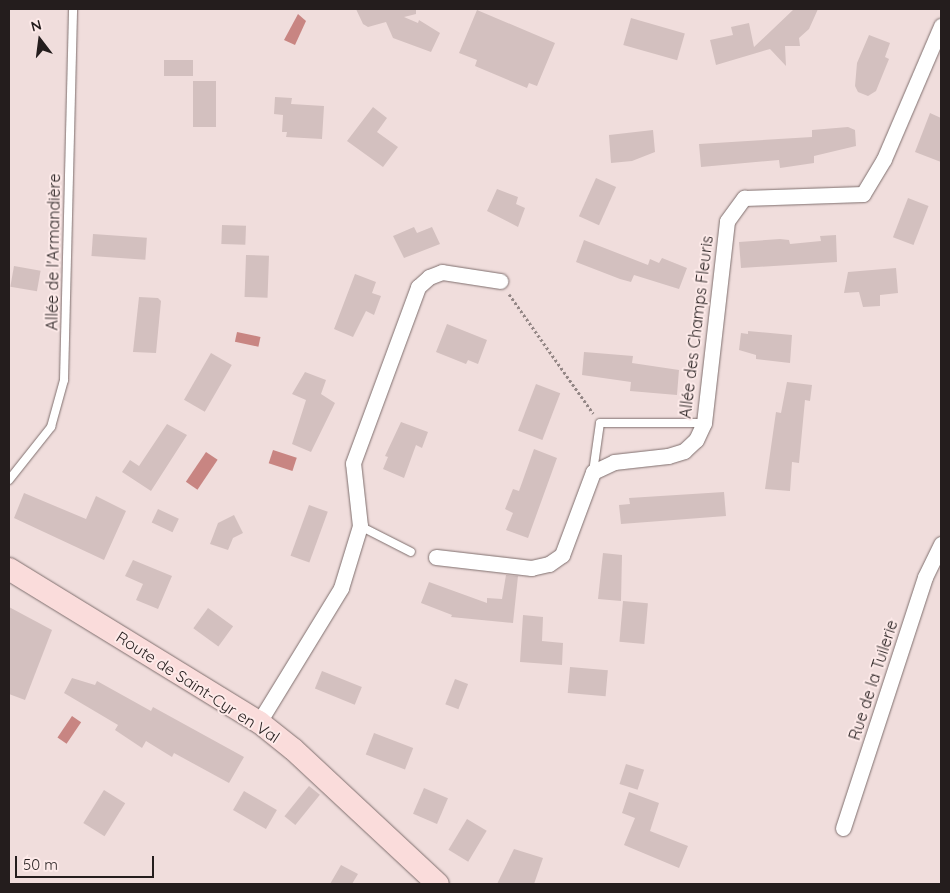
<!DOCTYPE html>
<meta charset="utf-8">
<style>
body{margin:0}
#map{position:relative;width:950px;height:893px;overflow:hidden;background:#f0dddc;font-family:Quicksand,sans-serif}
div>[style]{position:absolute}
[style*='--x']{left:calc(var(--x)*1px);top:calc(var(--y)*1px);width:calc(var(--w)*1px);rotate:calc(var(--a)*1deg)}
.water>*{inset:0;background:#c88582;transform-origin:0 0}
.building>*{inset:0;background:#d3c0bf;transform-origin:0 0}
.path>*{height:3px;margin-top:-1.5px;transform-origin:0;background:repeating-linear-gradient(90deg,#948786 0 2.5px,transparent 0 5px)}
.roads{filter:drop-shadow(0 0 1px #7f6f6e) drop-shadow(0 0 1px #7f6f6e)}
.lane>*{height:8px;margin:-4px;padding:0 4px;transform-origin:4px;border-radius:4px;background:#fff}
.street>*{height:15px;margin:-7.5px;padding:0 7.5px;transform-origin:7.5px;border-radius:7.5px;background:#fff}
.secondary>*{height:22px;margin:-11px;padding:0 11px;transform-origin:11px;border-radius:11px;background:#fadcdb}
span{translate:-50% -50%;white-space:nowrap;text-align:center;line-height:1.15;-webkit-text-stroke:4px #fdeae9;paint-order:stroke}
.street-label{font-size:16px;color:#241d1d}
.frame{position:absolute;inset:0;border:10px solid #241d1d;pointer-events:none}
.north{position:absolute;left:15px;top:15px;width:50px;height:50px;-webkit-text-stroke:4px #fdeae9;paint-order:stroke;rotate:345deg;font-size:14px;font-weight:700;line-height:20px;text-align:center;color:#241d1d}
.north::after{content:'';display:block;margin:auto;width:18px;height:22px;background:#241d1d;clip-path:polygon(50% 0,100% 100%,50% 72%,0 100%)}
.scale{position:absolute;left:15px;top:856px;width:139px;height:22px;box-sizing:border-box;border:2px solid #241d1d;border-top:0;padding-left:6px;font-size:15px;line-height:18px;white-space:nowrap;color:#241d1d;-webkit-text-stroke:4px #fdeae9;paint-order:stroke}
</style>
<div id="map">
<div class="water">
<i style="clip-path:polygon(298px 14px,306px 21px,295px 45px,284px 40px)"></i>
<i style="left:237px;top:332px;width:24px;height:10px;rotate:12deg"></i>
<i style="left:273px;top:450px;width:25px;height:14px;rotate:18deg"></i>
<i style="left:206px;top:452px;width:14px;height:36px;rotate:34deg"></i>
<i style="left:72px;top:716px;width:11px;height:26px;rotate:34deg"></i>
</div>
<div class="building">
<i style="clip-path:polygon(356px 9px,416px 9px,416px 14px,404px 17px,418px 23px,419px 20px,440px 33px,431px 52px,393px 38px,386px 22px,368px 27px,363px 24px)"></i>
<i style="clip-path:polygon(794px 9px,818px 9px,809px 29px,799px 38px,800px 46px,785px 46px,786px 66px,770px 49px,716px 65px,710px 40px,733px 35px,731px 27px,749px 23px,754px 47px)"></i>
<i style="clip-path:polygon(477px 10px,555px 43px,537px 86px,529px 83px,527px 88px,475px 66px,477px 60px,459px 53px)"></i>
<i style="left:631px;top:18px;width:56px;height:28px;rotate:16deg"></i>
<i style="clip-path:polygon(869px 35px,890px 43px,885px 57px,889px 59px,876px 91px,868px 96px,858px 92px,855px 86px,857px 63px)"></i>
<i style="left:164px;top:60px;width:29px;height:16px"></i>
<i style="left:193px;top:81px;width:23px;height:46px"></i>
<i style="clip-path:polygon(275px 97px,292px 98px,291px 104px,324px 106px,322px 139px,286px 137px,287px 132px,282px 132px,283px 115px,274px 114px)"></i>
<i style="clip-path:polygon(373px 107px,387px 118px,377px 132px,398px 147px,383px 167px,347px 141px)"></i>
<i style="clip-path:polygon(930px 113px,941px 118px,941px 162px,915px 152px)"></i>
<i style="clip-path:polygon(848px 127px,855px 130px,856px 146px,814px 156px,814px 163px,780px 168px,779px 160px,701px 167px,699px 144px,812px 137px,812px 130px)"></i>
<i style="clip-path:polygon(653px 130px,655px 152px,632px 161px,611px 163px,609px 135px)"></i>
<i style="left:596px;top:178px;width:22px;height:42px;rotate:24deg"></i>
<i style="clip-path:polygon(497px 189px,518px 197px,516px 204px,525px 208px,518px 227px,487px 211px)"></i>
<i style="left:908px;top:198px;width:22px;height:42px;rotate:21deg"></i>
<i style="left:222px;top:225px;width:24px;height:19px;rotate:2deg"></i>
<i style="clip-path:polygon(414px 227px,417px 233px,432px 227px,440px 244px,404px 258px,393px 236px)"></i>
<i style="left:93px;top:234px;width:54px;height:22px;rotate:4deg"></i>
<i style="clip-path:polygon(836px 235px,837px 262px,741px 268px,739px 242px,780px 239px,789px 240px,790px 244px,821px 241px,820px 236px)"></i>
<i style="clip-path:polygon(584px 240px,648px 265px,650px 259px,659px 263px,662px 258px,687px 268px,679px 289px,634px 275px,631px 282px,620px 279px,576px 262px)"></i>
<i style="left:246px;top:255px;width:23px;height:42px;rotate:2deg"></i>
<i style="left:14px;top:266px;width:27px;height:21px;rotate:10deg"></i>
<i style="clip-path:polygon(896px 268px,898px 293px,880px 295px,880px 306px,863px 307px,859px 292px,844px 293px,848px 272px)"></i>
<i style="clip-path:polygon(355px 274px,376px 282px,372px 293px,381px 296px,374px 315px,366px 311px,353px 337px,334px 329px)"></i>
<i style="clip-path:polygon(139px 297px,158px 298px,161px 301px,156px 353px,133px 352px)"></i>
<i style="clip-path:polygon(447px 324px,487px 340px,478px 364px,468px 360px,466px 364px,436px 352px)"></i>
<i style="clip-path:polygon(748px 331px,792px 335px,790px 363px,756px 359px,756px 355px,739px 350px,741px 333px,748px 334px)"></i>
<i style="clip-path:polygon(584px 352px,633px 356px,632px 363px,679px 370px,677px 395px,630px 391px,631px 382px,582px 375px)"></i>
<i style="left:211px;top:353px;width:24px;height:54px;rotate:30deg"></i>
<i style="clip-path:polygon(305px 372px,326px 380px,321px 394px,335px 403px,311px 452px,292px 444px,306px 400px,292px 394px)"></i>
<i style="clip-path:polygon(787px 382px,812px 385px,810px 401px,805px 400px,799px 463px,792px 462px,790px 491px,765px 489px,776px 412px,781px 413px)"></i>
<i style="left:536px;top:384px;width:26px;height:50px;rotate:21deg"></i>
<i style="clip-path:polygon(401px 422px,428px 432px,422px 448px,416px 445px,404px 478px,383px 469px,388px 457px,385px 456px)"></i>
<i style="clip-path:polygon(167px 424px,187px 435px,151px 491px,122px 472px,130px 460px,139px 466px)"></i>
<i style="clip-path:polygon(534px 449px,557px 458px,528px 538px,506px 530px,513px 513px,505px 509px,513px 489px,519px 491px)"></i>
<i style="clip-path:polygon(724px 492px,726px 516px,621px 524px,619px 505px,630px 504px,629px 498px)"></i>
<i style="clip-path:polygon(24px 493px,86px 519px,96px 496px,126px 511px,104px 560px,14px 518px)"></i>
<i style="left:309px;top:505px;width:20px;height:54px;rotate:20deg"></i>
<i style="left:158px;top:509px;width:23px;height:15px;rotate:25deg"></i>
<i style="clip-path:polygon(234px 515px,243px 533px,233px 538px,228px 550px,210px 544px,218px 523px)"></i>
<i style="clip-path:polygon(603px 553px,622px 555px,621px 601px,598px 599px)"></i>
<i style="clip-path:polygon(133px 560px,172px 576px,158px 609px,136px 600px,143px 584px,125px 576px)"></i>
<i style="clip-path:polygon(506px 575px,518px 576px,513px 623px,451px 617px,452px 615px,421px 603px,429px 582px,487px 603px,487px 598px,502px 599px)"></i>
<i style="left:623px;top:601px;width:25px;height:41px;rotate:5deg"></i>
<i style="clip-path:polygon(9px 607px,52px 630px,25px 700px,9px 694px)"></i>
<i style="left:208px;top:608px;width:31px;height:25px;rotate:36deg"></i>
<i style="clip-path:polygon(523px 615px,543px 617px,542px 641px,563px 643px,562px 665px,520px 662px)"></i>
<i style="left:570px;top:667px;width:38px;height:26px;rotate:5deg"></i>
<i style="left:322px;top:671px;width:43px;height:19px;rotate:22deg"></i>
<i style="clip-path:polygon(72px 678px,95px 685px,97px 681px,151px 711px,153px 707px,244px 757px,229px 783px,174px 753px,172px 757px,146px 741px,142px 748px,115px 730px,118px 725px,64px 693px)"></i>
<i style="left:455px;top:679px;width:14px;height:27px;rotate:21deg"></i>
<i style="left:374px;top:733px;width:42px;height:23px;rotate:21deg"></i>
<i style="left:626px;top:764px;width:19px;height:21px;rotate:18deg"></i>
<i style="left:309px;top:786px;width:14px;height:39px;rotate:39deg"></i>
<i style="left:424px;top:788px;width:26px;height:28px;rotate:23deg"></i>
<i style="left:104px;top:790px;width:25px;height:39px;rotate:32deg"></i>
<i style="left:244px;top:791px;width:38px;height:22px;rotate:30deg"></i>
<i style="clip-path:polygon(629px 792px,659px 803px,650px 831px,688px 846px,679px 868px,624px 845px,635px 818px,622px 813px)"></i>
<i style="left:467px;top:819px;width:23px;height:36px;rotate:31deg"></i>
<i style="clip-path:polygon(514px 849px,543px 858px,534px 884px,497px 884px)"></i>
<i style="clip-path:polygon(341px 865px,358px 874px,352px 884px,330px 884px)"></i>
</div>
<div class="path">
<i style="--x:509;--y:294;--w:146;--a:54.8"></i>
</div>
<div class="roads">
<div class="lane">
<i style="--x:593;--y:472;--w:49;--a:-81.9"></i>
<i style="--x:600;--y:423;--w:104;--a:0"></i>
<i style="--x:9;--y:480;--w:68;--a:-51.6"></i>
<i style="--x:51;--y:427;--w:49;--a:-74.5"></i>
<i style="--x:64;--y:380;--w:371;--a:-88.6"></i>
<i style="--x:360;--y:526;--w:57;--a:27"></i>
</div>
<div class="street">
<i style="--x:436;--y:557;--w:96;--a:6.6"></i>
<i style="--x:531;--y:568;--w:18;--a:-13"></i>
<i style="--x:549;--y:564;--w:16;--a:-35"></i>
<i style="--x:562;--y:555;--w:89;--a:-69.5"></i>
<i style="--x:593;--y:472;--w:23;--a:-25"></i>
<i style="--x:614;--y:462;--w:54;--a:-6.3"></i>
<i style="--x:668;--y:456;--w:17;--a:-17"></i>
<i style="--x:684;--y:451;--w:16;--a:-43"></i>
<i style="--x:696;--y:440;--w:19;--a:-65"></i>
<i style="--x:704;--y:423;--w:203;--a:-83.5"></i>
<i style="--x:727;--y:221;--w:29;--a:-54"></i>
<i style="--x:744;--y:198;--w:119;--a:-1.9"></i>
<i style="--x:863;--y:194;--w:41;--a:-59"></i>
<i style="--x:884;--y:159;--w:145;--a:-66.8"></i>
<i style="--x:259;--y:722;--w:157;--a:-58.5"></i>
<i style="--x:341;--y:588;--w:65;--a:-73"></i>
<i style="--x:360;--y:526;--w:63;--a:-96.3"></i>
<i style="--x:353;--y:463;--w:188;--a:-69.7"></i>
<i style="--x:418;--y:287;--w:15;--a:-42"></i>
<i style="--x:429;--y:277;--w:14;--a:-21"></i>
<i style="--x:442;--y:272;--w:59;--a:8.8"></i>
<i style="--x:843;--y:828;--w:264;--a:-71.9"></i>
<i style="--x:925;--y:577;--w:37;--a:-64"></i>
</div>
<div class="secondary">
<i style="--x:9;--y:569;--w:293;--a:31.5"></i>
<i style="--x:259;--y:722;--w:43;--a:38.5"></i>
<i style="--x:293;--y:749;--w:198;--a:43"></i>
</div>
</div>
<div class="street-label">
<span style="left:53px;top:252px;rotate:-89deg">Allée de l'Armandière</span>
<span style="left:696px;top:327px;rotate:-83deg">Allée des Champs Fleuris</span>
<span style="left:873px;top:680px;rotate:-72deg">Rue de la Tuilerie</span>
<span style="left:198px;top:687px;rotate:33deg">Route de Saint-Cyr en Val</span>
</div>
<div class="frame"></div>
<div class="north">N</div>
<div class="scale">50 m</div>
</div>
